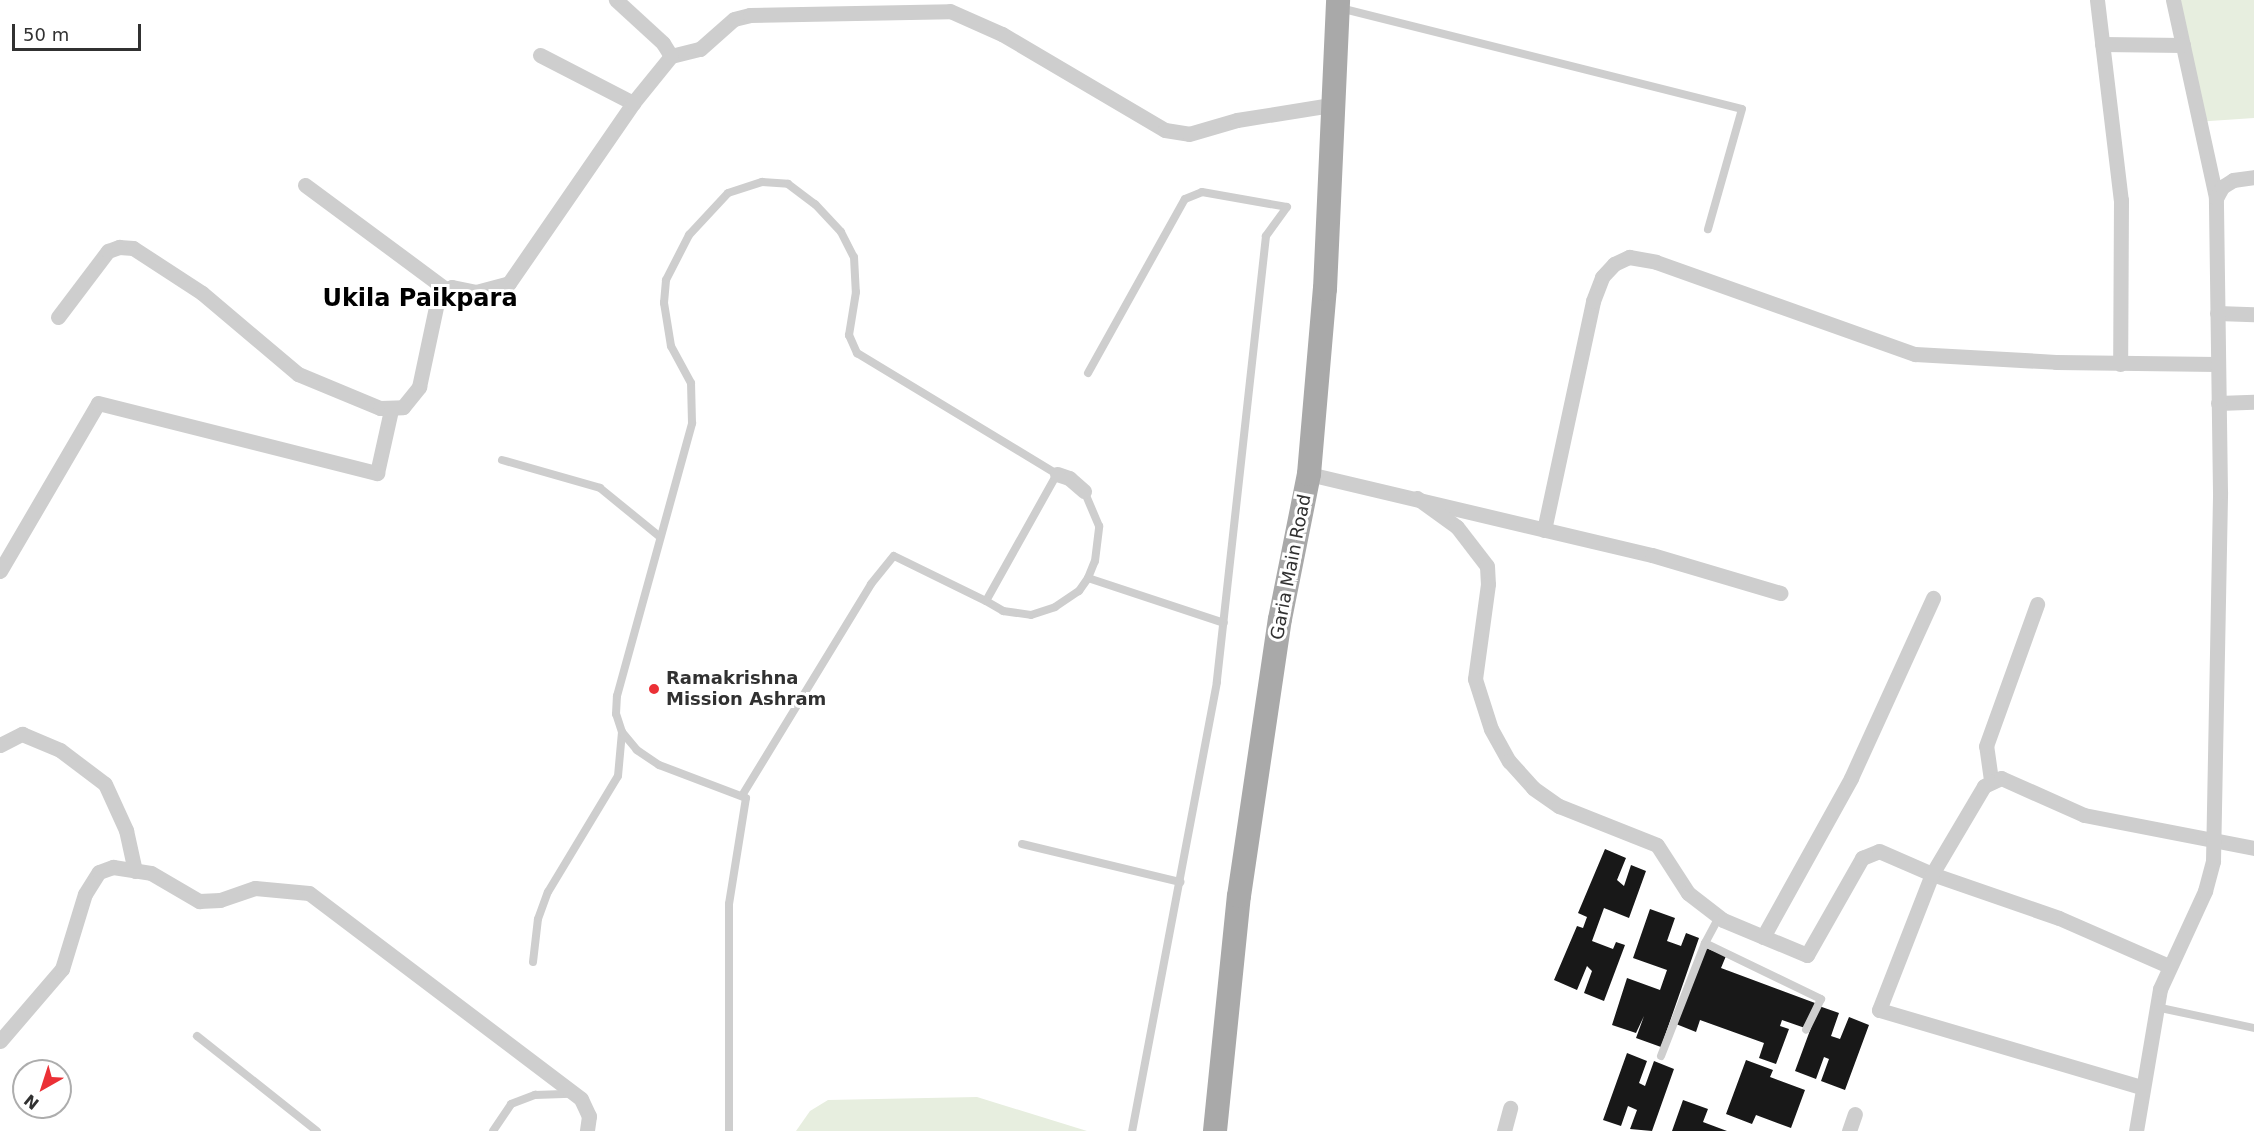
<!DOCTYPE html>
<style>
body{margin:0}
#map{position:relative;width:2254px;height:1131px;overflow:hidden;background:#fff;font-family:"DejaVu Sans",sans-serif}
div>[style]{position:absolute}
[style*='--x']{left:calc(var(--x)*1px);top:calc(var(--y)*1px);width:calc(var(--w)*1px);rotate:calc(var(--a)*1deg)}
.green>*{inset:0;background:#e7eedf}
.building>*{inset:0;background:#181818}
.lane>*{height:8px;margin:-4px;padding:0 4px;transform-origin:4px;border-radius:4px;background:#cecece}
.street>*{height:15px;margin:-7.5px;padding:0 7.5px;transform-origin:7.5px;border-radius:7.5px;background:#cecece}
.primary>*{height:24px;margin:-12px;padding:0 12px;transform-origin:12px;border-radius:12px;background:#a9a9a9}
.dots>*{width:16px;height:16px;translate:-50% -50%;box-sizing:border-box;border:3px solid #fff;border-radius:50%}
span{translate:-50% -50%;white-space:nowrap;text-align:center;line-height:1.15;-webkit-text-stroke:6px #fff;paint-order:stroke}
.street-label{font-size:18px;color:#313131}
.poi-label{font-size:18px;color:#313131;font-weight:700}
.left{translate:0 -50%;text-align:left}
.district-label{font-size:24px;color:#000;font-weight:700}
.north{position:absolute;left:12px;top:1059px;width:60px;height:60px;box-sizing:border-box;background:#fff;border:2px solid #adadad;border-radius:50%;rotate:219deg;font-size:16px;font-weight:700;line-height:24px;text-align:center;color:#313131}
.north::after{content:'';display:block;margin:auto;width:21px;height:27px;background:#eb3036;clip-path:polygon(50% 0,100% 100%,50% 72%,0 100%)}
.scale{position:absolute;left:12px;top:24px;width:129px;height:27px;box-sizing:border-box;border:3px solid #313131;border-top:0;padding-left:8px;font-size:18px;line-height:21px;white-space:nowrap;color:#313131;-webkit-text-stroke:4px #fff;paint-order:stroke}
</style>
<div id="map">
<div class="green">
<i style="clip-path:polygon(2177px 0,2254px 0,2254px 118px,2195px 122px)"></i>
<i style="clip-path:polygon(977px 1097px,1087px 1131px,796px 1131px,810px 1111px,828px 1100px)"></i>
</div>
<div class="building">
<i style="clip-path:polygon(1605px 849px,1626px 858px,1617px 880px,1624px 886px,1631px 865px,1646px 871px,1629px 918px,1604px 908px,1592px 941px,1613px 949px,1616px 942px,1625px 945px,1604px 1001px,1584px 993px,1592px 971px,1587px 966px,1577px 990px,1554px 980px,1577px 926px,1583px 928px,1587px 917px,1578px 913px)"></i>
<i style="clip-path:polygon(1650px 909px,1675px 918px,1667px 941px,1681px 946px,1686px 933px,1699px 938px,1661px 1047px,1636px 1038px,1644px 1016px,1636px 1033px,1612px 1025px,1627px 978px,1660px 990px,1667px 970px,1633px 958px)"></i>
<i style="clip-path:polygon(1706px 948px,1726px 956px,1721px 968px,1815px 1003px,1805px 1028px,1782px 1020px,1780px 1026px,1789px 1029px,1776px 1064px,1759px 1058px,1764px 1043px,1700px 1020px,1696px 1032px,1676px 1024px)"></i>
<i style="clip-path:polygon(1819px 1006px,1839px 1013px,1831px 1036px,1840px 1039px,1849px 1017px,1869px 1025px,1845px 1090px,1821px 1081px,1829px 1059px,1824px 1057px,1816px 1079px,1795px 1071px)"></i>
<i style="clip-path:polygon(1627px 1053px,1647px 1061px,1639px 1083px,1645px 1086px,1654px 1061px,1674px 1069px,1652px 1131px,1630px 1129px,1637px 1110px,1628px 1106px,1621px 1126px,1603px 1120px)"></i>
<i style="clip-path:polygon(1746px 1060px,1773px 1070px,1770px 1077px,1805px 1090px,1791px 1128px,1756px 1115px,1752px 1124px,1726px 1114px)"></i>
<i style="clip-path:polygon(1683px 1100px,1708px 1109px,1703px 1122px,1727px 1131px,1672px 1131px)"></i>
</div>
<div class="lane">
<i style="--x:1340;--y:8;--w:414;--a:14.1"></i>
<i style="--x:1742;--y:109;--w:125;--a:105.8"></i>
<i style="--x:1088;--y:373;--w:199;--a:-60.9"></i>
<i style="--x:1185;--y:199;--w:18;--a:-22"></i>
<i style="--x:1202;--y:192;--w:86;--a:10"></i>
<i style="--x:1287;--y:207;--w:36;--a:126"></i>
<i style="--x:1266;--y:236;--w:449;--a:96.3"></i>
<i style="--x:1217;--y:682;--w:457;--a:100.7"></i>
<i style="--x:502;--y:460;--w:102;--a:15.9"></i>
<i style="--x:600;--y:488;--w:77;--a:39.2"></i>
<i style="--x:1088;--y:578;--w:143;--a:18.3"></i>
<i style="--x:743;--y:794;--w:246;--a:-58.6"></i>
<i style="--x:871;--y:584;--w:36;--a:-51"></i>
<i style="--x:894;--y:556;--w:102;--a:26.1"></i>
<i style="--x:1022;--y:844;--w:163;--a:13.5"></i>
<i style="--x:1719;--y:917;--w:30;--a:118"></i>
<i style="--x:1705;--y:943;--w:129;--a:25.8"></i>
<i style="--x:1821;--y:999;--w:34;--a:116"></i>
<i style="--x:533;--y:962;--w:43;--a:-83.4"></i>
<i style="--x:538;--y:919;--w:29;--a:-70"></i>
<i style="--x:548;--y:892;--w:135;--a:-58.9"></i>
<i style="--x:618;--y:776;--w:44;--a:-84.8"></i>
<i style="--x:2156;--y:1007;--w:100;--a:12.1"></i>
<i style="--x:197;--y:1036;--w:153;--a:38.4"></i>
<i style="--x:1661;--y:1056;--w:121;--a:-68.7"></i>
<i style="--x:493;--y:1131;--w:32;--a:-56"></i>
<i style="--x:511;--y:1104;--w:26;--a:-21"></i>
<i style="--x:535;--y:1095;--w:36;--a:-2"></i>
<i style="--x:729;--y:1131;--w:227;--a:-90"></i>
<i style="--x:729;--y:904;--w:107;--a:-80.9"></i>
<i style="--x:746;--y:798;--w:93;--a:-159.2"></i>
<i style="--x:659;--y:765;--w:27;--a:-146"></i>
<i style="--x:637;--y:750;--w:23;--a:-130"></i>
<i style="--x:622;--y:732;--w:19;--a:-108"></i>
<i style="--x:616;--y:714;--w:18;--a:-87"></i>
<i style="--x:617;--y:696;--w:283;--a:-74.6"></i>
<i style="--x:692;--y:423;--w:40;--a:-91.4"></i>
<i style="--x:691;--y:383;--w:42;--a:-118.4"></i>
<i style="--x:671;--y:346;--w:44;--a:-99.2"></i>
<i style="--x:664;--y:303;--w:23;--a:-85"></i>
<i style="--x:666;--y:280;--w:51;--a:-62.9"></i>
<i style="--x:689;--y:235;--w:57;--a:-47.1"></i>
<i style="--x:728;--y:193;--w:36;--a:-18"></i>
<i style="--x:762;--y:182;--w:26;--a:4"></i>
<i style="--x:788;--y:184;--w:34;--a:37"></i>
<i style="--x:815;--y:204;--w:38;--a:47"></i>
<i style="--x:841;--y:232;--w:28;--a:63"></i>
<i style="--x:854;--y:257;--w:35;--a:87"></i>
<i style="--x:856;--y:292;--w:44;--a:99.2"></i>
<i style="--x:849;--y:335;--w:20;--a:66"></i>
<i style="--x:857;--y:353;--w:234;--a:31.2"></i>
<i style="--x:1057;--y:474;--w:145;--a:119.2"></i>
<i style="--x:986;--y:601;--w:20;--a:30"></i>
<i style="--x:1003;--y:611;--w:28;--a:8"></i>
<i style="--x:1031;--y:615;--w:25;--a:-18"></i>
<i style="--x:1055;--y:607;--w:29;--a:-34"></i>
<i style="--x:1079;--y:591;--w:16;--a:-55"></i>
<i style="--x:1088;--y:578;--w:18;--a:-68"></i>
<i style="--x:1095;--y:561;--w:35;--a:-83"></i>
<i style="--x:1099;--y:526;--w:38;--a:-113"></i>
</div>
<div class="street">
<i style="--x:2097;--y:0;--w:201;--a:83.2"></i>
<i style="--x:2121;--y:200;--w:164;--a:90.3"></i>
<i style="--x:2173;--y:0;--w:203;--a:77.7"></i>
<i style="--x:2102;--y:44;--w:81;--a:0.7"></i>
<i style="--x:540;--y:55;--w:105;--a:27.3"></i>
<i style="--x:671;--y:56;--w:30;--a:-14"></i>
<i style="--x:700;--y:49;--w:45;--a:-41.4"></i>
<i style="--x:734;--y:19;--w:16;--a:-14"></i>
<i style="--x:750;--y:15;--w:200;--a:-1.1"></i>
<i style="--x:950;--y:11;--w:57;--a:23.9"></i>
<i style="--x:1002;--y:34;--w:189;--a:30.5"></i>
<i style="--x:1165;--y:130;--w:24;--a:9"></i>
<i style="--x:1189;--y:134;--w:50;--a:-16.3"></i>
<i style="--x:1237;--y:120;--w:95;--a:-9.1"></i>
<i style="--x:305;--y:185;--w:173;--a:36.5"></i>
<i style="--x:2217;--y:313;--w:37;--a:2"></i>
<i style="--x:58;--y:317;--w:83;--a:-52.9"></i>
<i style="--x:108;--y:251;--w:12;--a:-20"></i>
<i style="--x:119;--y:247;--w:14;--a:4"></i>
<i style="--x:133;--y:248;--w:82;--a:33.1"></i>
<i style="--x:202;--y:293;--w:126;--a:40.2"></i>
<i style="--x:298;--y:374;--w:89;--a:22.5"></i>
<i style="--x:380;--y:408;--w:23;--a:-2"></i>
<i style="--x:403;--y:407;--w:26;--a:-51"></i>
<i style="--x:419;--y:387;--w:96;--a:-78"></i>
<i style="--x:439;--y:293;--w:14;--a:-25"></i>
<i style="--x:452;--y:287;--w:25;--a:12"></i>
<i style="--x:476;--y:292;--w:34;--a:-15"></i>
<i style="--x:509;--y:283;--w:219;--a:-55.4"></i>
<i style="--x:633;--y:103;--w:60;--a:-51"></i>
<i style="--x:671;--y:56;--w:15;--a:-122"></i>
<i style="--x:663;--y:43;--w:64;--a:-137.5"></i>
<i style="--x:2218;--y:403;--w:36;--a:-2"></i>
<i style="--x:1057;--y:474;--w:13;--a:18"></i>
<i style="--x:1069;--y:478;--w:20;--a:41"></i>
<i style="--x:1309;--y:474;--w:352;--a:13.3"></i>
<i style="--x:1652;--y:555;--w:134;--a:16.5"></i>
<i style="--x:1417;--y:498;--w:49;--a:35.9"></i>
<i style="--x:1457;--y:527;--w:49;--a:52.4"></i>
<i style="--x:1487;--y:566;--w:18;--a:87"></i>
<i style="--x:1488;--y:584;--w:96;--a:97.8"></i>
<i style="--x:1475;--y:679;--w:52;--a:72.3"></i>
<i style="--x:1491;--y:729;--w:37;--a:61"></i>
<i style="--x:1509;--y:761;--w:36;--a:48"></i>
<i style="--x:1533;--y:788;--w:32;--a:35"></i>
<i style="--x:1559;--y:806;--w:105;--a:21.7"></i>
<i style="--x:1657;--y:845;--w:57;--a:57.1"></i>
<i style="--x:1688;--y:893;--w:44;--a:37.6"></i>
<i style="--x:1723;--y:920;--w:91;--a:22.6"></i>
<i style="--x:1807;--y:955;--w:112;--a:-60.4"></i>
<i style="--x:1862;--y:858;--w:18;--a:-22"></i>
<i style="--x:1879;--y:851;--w:58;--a:23.5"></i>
<i style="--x:1932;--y:874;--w:134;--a:19.1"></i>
<i style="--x:2059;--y:918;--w:120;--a:23.6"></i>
<i style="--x:1544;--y:530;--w:234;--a:-77.9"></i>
<i style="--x:1593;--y:301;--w:26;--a:-69"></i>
<i style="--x:1602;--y:277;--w:18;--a:-47"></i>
<i style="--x:1614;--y:264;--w:17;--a:-25"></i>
<i style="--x:1629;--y:257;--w:27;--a:10"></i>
<i style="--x:1656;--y:262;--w:275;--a:19.6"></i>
<i style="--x:1915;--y:354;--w:141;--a:3.2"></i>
<i style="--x:2056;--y:362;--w:161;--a:0.7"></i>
<i style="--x:0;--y:571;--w:194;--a:-59.7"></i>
<i style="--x:98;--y:403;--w:288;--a:14.1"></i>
<i style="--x:377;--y:473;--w:65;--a:-77.5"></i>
<i style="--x:0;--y:745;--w:25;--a:-27"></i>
<i style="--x:22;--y:734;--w:41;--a:22.8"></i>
<i style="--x:60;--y:750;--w:56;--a:37.1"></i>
<i style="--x:105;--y:784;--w:51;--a:65.5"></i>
<i style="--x:126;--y:830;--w:42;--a:77.6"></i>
<i style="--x:1991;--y:780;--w:34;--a:-98"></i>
<i style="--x:1986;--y:746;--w:151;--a:-70.2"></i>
<i style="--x:1763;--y:937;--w:182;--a:-61"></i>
<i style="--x:1851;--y:778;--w:198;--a:-65.5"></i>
<i style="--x:0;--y:1041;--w:95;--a:-49.3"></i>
<i style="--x:62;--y:969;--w:78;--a:-73"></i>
<i style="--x:85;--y:894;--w:26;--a:-58"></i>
<i style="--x:99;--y:872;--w:15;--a:-20"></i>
<i style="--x:113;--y:867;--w:38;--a:9"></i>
<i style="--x:151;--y:873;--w:56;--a:30.3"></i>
<i style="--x:199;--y:901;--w:21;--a:-3"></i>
<i style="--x:220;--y:900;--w:37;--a:-19"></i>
<i style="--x:255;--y:888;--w:54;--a:5.3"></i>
<i style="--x:309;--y:893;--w:341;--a:37.1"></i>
<i style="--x:581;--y:1099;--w:19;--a:65"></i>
<i style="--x:589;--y:1116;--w:15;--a:98"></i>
<i style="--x:2141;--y:1087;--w:273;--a:-163.6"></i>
<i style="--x:1879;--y:1010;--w:146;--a:-68.7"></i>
<i style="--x:1932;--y:874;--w:102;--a:-59.4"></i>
<i style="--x:1984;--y:786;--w:19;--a:-25"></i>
<i style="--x:2001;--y:778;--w:91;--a:24"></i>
<i style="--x:2084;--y:815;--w:173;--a:11"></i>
<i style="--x:1504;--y:1131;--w:24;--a:-75"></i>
<i style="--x:1849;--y:1131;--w:18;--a:-71"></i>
<i style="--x:2136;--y:1131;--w:144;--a:-80.4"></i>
<i style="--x:2160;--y:989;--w:108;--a:-65.3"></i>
<i style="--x:2205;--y:891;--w:31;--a:-75"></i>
<i style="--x:2213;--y:861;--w:369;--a:-88.9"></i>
<i style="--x:2220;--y:492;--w:294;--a:-90.8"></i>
<i style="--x:2216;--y:198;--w:13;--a:-61"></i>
<i style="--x:2222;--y:187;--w:13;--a:-32"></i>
<i style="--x:2233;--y:180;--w:21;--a:-8"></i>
</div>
<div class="primary">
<i style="--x:1215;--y:1131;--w:236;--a:-84.2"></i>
<i style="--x:1239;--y:896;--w:280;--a:-81.6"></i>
<i style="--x:1280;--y:619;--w:148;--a:-78.7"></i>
<i style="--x:1309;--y:474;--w:186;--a:-85.1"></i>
<i style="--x:1325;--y:289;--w:289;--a:-87.4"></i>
</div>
<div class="dots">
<i style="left:654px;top:689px;background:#eb3036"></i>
</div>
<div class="street-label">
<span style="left:1291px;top:567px;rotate:-79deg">Garia Main Road</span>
</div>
<div class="poi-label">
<span class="left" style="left:666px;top:689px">Ramakrishna<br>Mission Ashram</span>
</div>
<div class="district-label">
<span style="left:420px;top:299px">Ukila Paikpara</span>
</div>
<div class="north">N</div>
<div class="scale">50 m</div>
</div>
